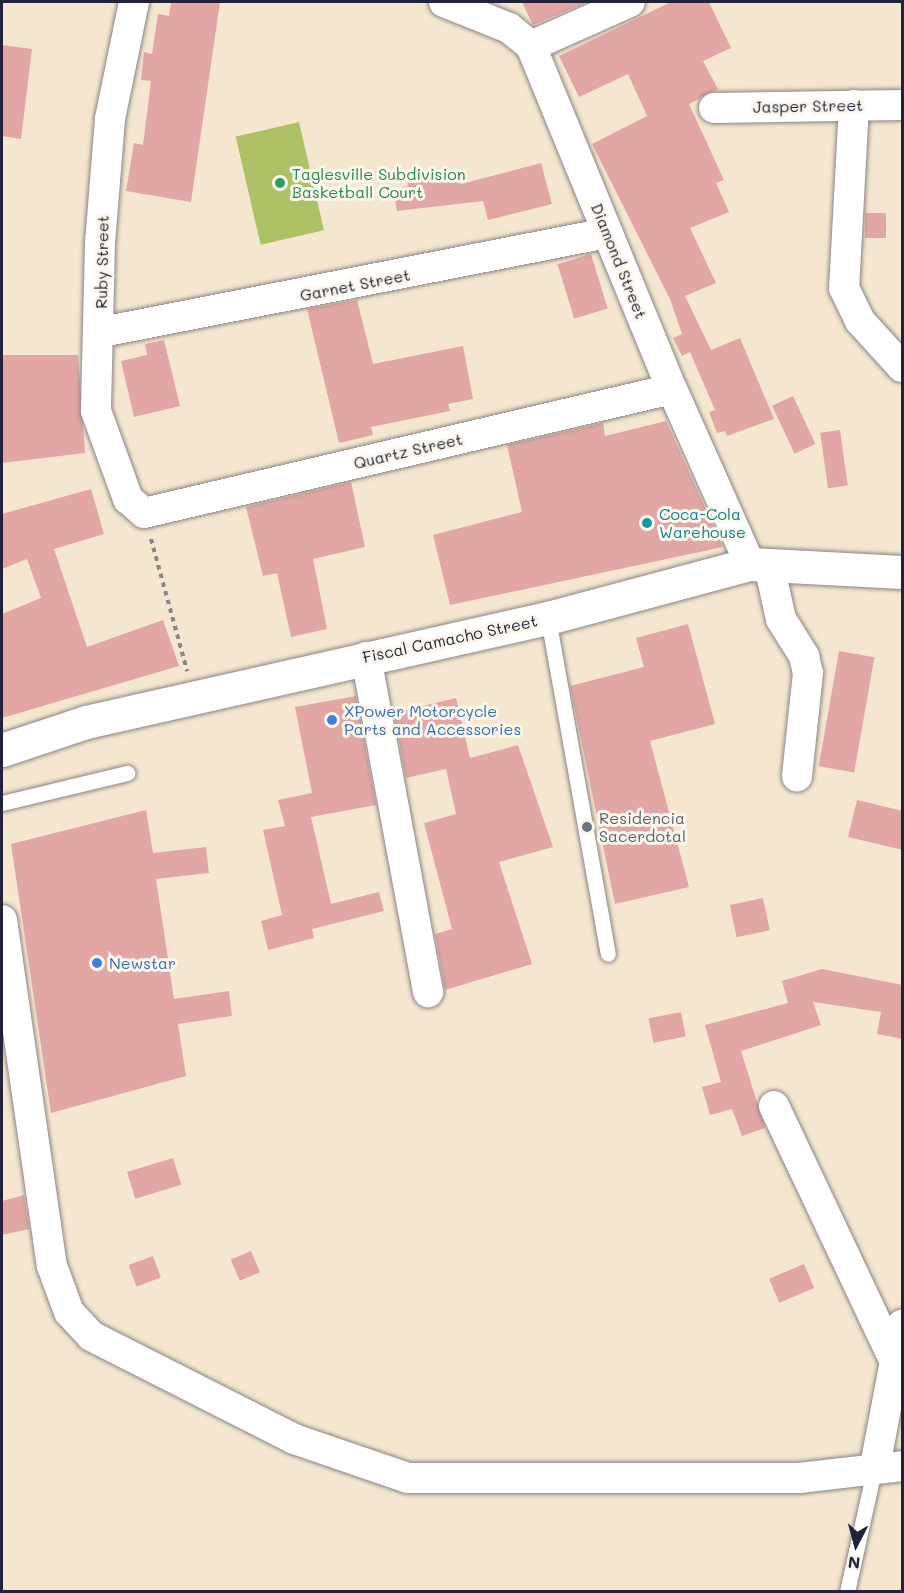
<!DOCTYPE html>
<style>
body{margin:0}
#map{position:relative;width:904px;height:1593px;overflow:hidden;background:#f5e7cf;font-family:Mali,sans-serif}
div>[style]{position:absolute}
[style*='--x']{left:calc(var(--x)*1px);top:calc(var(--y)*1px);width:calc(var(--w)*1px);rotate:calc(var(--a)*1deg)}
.green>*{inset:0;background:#adc266;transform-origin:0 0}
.building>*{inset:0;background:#e2a7a4;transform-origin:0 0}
.path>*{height:4px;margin-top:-2px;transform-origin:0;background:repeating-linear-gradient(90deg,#8c8485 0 4.5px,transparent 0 9px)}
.roads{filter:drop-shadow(0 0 2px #8c8485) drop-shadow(0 0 2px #8c8485)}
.lane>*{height:15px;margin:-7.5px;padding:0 7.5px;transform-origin:7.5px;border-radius:7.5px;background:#fff}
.street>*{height:30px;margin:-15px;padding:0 15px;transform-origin:15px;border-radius:15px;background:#fff}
.secondary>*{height:33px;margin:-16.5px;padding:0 16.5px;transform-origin:16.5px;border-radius:16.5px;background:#fff}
.dots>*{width:16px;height:16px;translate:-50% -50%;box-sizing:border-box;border:3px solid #fbf7ec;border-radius:50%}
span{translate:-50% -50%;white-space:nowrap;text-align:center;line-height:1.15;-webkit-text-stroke:6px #fbf7ec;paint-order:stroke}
.street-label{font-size:16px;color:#22223b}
.leisure-label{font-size:16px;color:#27864d}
.left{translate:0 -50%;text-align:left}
.culture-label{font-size:16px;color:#0d838f}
.shop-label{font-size:16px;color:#366cbe}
.worship-label{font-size:16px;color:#5b616d}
.frame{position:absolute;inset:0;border:3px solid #22223b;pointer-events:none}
.north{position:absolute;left:826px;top:1515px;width:60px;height:60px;-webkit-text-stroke:4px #fbf7ec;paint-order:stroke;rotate:186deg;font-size:16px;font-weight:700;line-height:24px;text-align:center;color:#22223b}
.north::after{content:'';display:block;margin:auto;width:21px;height:27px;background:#22223b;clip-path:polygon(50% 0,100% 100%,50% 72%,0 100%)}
</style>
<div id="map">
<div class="green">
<i style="left:299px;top:122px;width:111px;height:65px;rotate:77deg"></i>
</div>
<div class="building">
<i style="clip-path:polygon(171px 2px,220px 2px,191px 202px,126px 191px,134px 143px,143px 145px,151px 81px,141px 80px,144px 52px,152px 54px,158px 14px,169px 16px)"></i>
<i style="clip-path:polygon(522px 2px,587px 2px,533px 25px)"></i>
<i style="clip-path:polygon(671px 2px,709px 2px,731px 48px,703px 61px,718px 89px,689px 104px,724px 180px,716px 183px,729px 212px,690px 228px,716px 283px,685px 296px,711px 350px,740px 338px,774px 419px,727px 436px,725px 431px,717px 433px,709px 412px,715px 410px,690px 352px,682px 356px,673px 338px,682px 334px,670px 299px,592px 144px,647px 116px,628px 74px,579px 97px,559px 56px)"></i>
<i style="clip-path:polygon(2px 45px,32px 49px,21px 139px,2px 136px)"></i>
<i style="clip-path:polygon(541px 163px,552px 204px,488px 220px,483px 201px,397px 211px,393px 189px,408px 186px,407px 179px,459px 170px,461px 184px)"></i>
<i style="left:865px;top:213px;width:21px;height:25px"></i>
<i style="left:591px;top:254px;width:57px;height:35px;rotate:73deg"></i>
<i style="clip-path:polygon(357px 300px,373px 364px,463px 346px,473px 399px,448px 404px,450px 411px,371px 427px,373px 435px,339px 443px,307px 309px)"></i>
<i style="clip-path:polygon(164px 340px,180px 406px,134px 417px,121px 361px,147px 355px,145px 344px)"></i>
<i style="clip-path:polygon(2px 355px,78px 355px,85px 453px,2px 463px)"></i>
<i style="left:793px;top:396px;width:53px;height:23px;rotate:65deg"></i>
<i style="clip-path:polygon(666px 421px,723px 547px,450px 605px,433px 535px,522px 512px,507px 445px,603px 423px,605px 436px)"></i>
<i style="left:840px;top:430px;width:56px;height:20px;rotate:82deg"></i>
<i style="clip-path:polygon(351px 482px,365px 547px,313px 559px,327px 629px,291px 637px,277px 573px,263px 576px,246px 507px)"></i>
<i style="clip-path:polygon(91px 489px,104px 534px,54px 549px,87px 647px,163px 620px,179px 666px,2px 718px,2px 614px,41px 598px,27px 559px,2px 569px,2px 514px)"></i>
<i style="clip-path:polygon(688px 624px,715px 724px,650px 741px,689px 887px,615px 904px,570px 686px,644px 667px,636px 638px)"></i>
<i style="left:839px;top:651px;width:36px;height:117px;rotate:10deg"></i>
<i style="clip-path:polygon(356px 696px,376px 805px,311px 817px,331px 904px,379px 892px,384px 911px,312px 929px,314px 938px,268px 950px,261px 921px,282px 915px,263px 830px,285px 826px,278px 800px,312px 793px,295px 707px)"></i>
<i style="clip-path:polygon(456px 698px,470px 758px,518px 745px,553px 847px,499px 862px,532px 964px,445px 990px,435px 934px,452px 929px,424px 823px,456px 814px,446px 769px,406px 778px,394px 713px)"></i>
<i style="clip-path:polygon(857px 800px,903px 811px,903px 850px,848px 837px)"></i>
<i style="clip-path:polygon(146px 810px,153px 853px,206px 847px,209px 873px,156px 879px,174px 999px,229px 991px,232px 1016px,178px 1024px,186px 1076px,51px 1113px,11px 844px)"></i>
<i style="left:763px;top:898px;width:33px;height:34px;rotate:78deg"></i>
<i style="clip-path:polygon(822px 969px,903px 985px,903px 1039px,877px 1034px,881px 1012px,813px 1002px,821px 1025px,741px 1051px,765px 1128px,742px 1136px,732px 1109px,710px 1115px,702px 1087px,721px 1082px,705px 1025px,788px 1003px,782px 981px)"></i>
<i style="left:681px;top:1012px;width:25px;height:33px;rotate:79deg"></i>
<i style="left:173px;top:1158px;width:28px;height:48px;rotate:73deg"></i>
<i style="clip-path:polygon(24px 1195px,29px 1229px,2px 1235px,2px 1201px)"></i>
<i style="left:251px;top:1251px;width:23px;height:22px;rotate:67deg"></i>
<i style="left:153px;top:1256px;width:23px;height:26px;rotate:70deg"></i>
<i style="left:804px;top:1264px;width:26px;height:38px;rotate:67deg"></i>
</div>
<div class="path">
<i style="--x:151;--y:539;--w:137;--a:74.7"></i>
</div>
<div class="roads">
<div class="lane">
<i style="--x:548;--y:618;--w:341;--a:79.9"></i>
<i style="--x:2;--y:803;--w:129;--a:-13.5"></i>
<i style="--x:847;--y:1592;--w:129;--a:-77.5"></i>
</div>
<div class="street">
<i style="--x:134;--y:2;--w:119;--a:101.6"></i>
<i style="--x:110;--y:119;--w:124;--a:94.6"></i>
<i style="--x:100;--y:243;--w:168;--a:91.4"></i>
<i style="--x:96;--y:411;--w:94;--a:70"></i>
<i style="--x:128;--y:499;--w:21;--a:41"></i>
<i style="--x:144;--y:513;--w:542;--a:-13.22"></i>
<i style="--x:444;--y:2;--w:70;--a:21.8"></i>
<i style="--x:509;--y:28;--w:28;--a:39"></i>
<i style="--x:531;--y:46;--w:371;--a:67.7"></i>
<i style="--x:672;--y:389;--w:192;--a:66"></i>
<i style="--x:531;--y:46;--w:108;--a:-24"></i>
<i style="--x:854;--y:105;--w:183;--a:93.1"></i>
<i style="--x:844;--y:288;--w:37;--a:64"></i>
<i style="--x:860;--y:321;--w:62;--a:47.6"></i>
<i style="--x:714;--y:108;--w:188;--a:-0.9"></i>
<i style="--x:102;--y:332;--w:515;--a:-11.09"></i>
<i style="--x:769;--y:565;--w:55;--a:77.5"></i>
<i style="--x:781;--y:619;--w:44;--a:58.1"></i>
<i style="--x:804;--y:656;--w:17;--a:77"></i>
<i style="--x:808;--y:673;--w:104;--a:96.1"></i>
<i style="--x:366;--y:657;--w:341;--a:79.5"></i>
<i style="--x:2;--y:920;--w:350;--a:81.8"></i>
<i style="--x:52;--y:1266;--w:49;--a:69.7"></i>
<i style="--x:69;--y:1312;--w:33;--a:47"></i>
<i style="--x:91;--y:1336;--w:228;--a:26.9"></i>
<i style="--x:294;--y:1439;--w:120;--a:18.9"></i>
<i style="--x:408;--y:1478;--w:391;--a:0"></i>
<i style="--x:799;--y:1478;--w:104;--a:-6.6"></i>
<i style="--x:774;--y:1106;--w:283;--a:64.7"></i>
<i style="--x:875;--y:1466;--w:144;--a:-79.2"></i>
</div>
<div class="secondary">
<i style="--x:2;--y:750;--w:89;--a:-18.4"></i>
<i style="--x:86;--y:722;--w:474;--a:-12.7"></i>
<i style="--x:548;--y:618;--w:209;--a:-15"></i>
<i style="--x:750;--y:564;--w:152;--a:3"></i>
</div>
</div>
<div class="dots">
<i style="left:280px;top:183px;background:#2e9e5b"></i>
<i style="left:647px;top:523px;background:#0f9aa8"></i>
<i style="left:332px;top:720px;background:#3f7fe0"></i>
<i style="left:587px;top:827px;background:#6b7280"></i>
<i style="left:97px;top:963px;background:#3f7fe0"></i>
</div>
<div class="street-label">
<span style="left:808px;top:106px;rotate:-1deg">Jasper Street</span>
<span style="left:619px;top:261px;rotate:68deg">Diamond Street</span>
<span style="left:102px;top:262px;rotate:-89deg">Ruby Street</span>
<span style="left:355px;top:285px;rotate:-11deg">Garnet Street</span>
<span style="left:408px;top:451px;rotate:-13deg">Quartz Street</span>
<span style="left:450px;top:639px;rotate:-12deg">Fiscal Camacho Street</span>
</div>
<div class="leisure-label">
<span class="left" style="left:292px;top:183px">Taglesville Subdivision<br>Basketball Court</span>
</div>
<div class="culture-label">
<span class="left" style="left:659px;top:523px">Coca-Cola<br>Warehouse</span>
</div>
<div class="shop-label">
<span class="left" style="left:344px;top:720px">XPower Motorcycle<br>Parts and Accessories</span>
<span class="left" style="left:109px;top:963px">Newstar</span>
</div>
<div class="worship-label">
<span class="left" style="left:599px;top:827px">Residencia<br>Sacerdotal</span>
</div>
<div class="frame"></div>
<div class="north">N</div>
</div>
